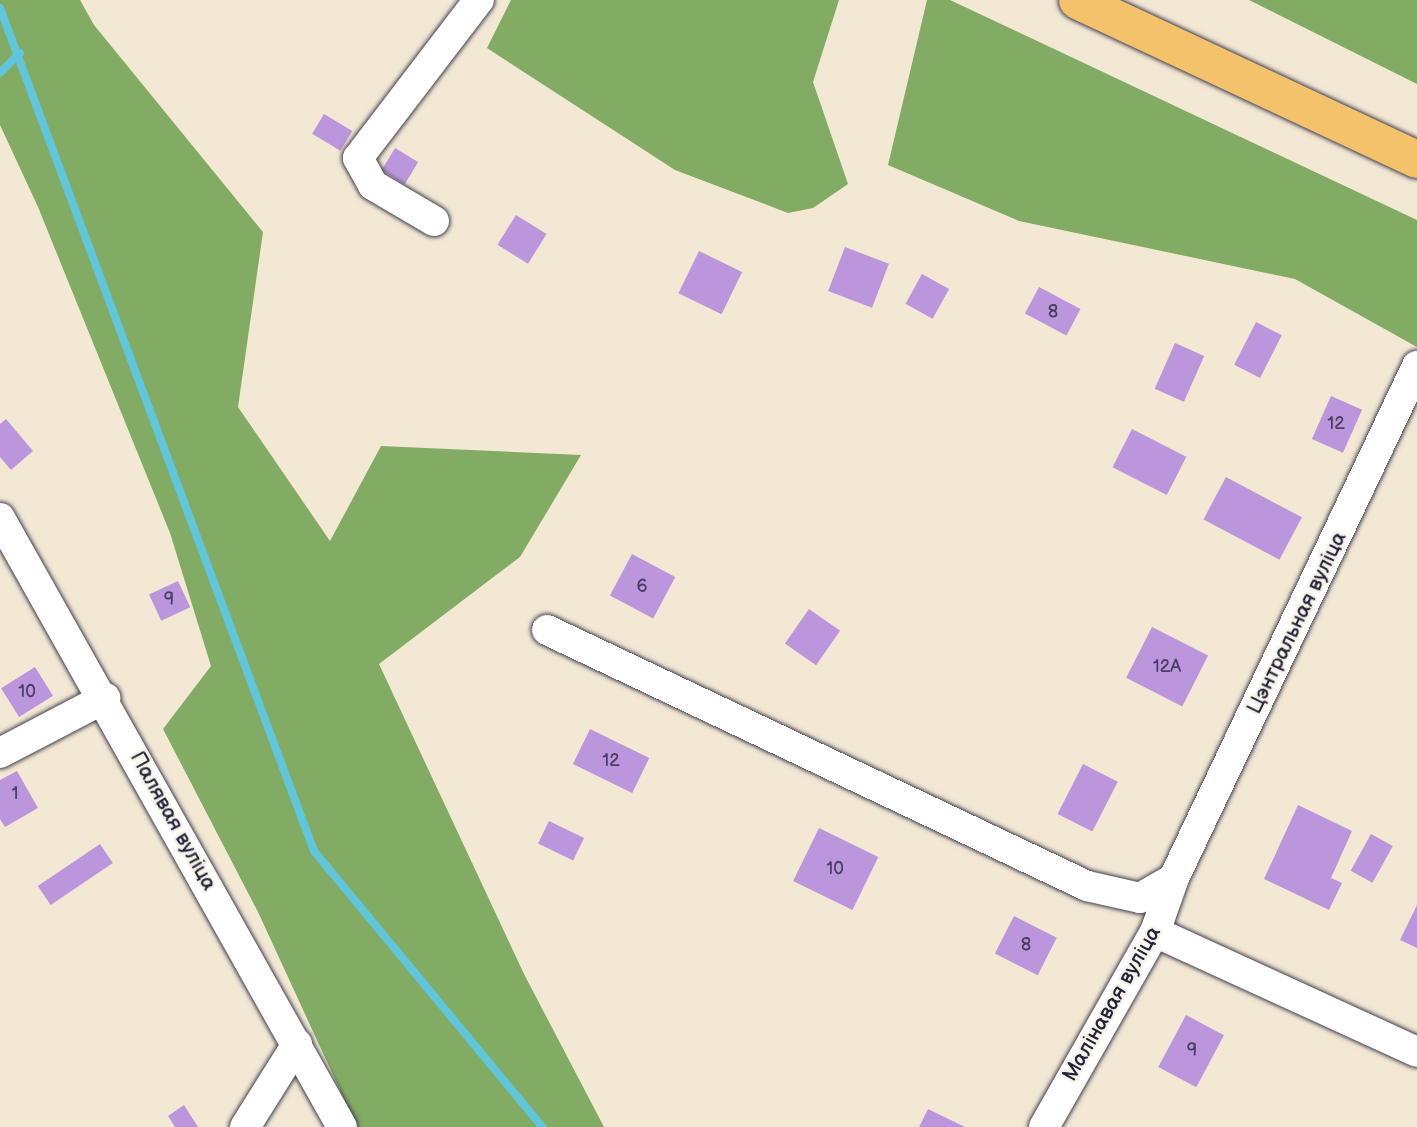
<!DOCTYPE html>
<meta charset="utf-8">
<style>
body{margin:0}
#map{position:relative;width:1417px;height:1127px;overflow:hidden;background:#f3e8d3;font-family:"Balsamiq Sans",sans-serif}
div>[style]{position:absolute}
[style*='--x']{left:calc(var(--x)*1px);top:calc(var(--y)*1px);width:calc(var(--w)*1px);rotate:calc(var(--a)*1deg)}
.forest>*{inset:0;background:#82ac63}
.stream>*{height:8px;margin:-4px;padding:0 4px;transform-origin:4px;border-radius:4px;background:#5fc6dc}
.building>*{inset:0;background:#bb96dc;transform-origin:0 0}
.roads{filter:drop-shadow(0 0 2px #414052) drop-shadow(0 0 2px #414052)}
.minor>*{height:30px;margin:-15px;padding:0 15px;transform-origin:15px;border-radius:15px;background:#fff}
.major>*{height:37px;margin:-18.5px;padding:0 18.5px;transform-origin:18.5px;border-radius:18.5px;background:#f3c26a}
span{translate:-50% -50%;white-space:nowrap;text-align:center;line-height:1.15;-webkit-text-stroke:5px #f7f3e8;paint-order:stroke}
.number-label{font-size:18px;color:#483f63}
.number-label span{-webkit-text-stroke-width:0}
.street-label{font-size:21px;color:#22223b}
</style>
<div id="map">
<div class="forest">
<i style="clip-path:polygon(0 0,80px 0,94px 25px,263px 232px,238px 407px,330px 541px,381px 446px,581px 455px,520px 557px,379px 664px,524px 974px,604px 1127px,357px 1127px,258px 912px,163px 729px,211px 666px,170px 533px,38px 207px,0 125px)"></i>
<i style="clip-path:polygon(511px 0,839px 0,813px 82px,848px 184px,813px 208px,788px 213px,675px 170px,487px 48px)"></i>
<i style="clip-path:polygon(927px 0,950px 0,1417px 220px,1417px 347px,1295px 279px,1019px 221px,888px 165px)"></i>
<i style="clip-path:polygon(1249px 0,1417px 0,1417px 84px)"></i>
</div>
<div class="stream">
<i style="--x:0;--y:8;--w:900;--a:69.57"></i>
<i style="--x:314;--y:851;--w:358;--a:50.4"></i>
<i style="--x:0;--y:73;--w:28;--a:-45"></i>
</div>
<div class="building">
<i style="left:324px;top:114px;width:33px;height:23px;rotate:31deg"></i>
<i style="left:395px;top:148px;width:27px;height:26px;rotate:31deg"></i>
<i style="left:516px;top:215px;width:36px;height:35px;rotate:32deg"></i>
<i style="left:845px;top:247px;width:47px;height:47px;rotate:21deg"></i>
<i style="left:699px;top:251px;width:48px;height:47px;rotate:26deg"></i>
<i style="left:922px;top:274px;width:31px;height:34px;rotate:29deg"></i>
<i style="left:1039px;top:287px;width:47px;height:30px;rotate:28deg"></i>
<i style="left:1256px;top:322px;width:29px;height:48px;rotate:27deg"></i>
<i style="left:1175px;top:343px;width:32px;height:50px;rotate:24deg"></i>
<i style="left:1331px;top:396px;width:34px;height:47px;rotate:24deg"></i>
<i style="clip-path:polygon(6px 419px,33px 451px,11px 470px,0 457px,0 424px)"></i>
<i style="left:1132px;top:429px;width:61px;height:43px;rotate:27deg"></i>
<i style="left:1226px;top:477px;width:86px;height:48px;rotate:28deg"></i>
<i style="left:632px;top:554px;width:49px;height:47px;rotate:28deg"></i>
<i style="left:178px;top:581px;width:29px;height:32px;rotate:65deg"></i>
<i style="left:809px;top:609px;width:38px;height:42px;rotate:35deg"></i>
<i style="left:1152px;top:627px;width:63px;height:57px;rotate:27deg"></i>
<i style="left:35px;top:667px;width:34px;height:40px;rotate:58deg"></i>
<i style="left:590px;top:729px;width:66px;height:39px;rotate:26deg"></i>
<i style="left:1083px;top:764px;width:39px;height:56px;rotate:27deg"></i>
<i style="clip-path:polygon(17px 771px,38px 808px,5px 827px,0 819px,0 780px)"></i>
<i style="clip-path:polygon(1298px 805px,1352px 831px,1331px 878px,1342px 883px,1329px 910px,1264px 879px)"></i>
<i style="left:549px;top:821px;width:39px;height:25px;rotate:26deg"></i>
<i style="left:819px;top:828px;width:66px;height:59px;rotate:26deg"></i>
<i style="left:1371px;top:834px;width:25px;height:42px;rotate:29deg"></i>
<i style="left:100px;top:844px;width:23px;height:75px;rotate:56deg"></i>
<i style="clip-path:polygon(1417px 905px,1417px 948px,1400px 940px)"></i>
<i style="left:1014px;top:916px;width:48px;height:42px;rotate:27deg"></i>
<i style="left:1186px;top:1015px;width:43px;height:59px;rotate:28deg"></i>
<i style="clip-path:polygon(184px 1105px,198px 1127px,175px 1127px,168px 1116px)"></i>
<i style="clip-path:polygon(928px 1109px,965px 1127px,919px 1127px)"></i>
</div>
<div class="roads">
<div class="minor">
<i style="--x:434;--y:221;--w:71;--a:-149.5"></i>
<i style="--x:373;--y:185;--w:31;--a:-119"></i>
<i style="--x:358;--y:158;--w:199;--a:-52.6"></i>
<i style="--x:0;--y:518;--w:698;--a:60.68"></i>
<i style="--x:547;--y:630;--w:598;--a:25.36"></i>
<i style="--x:1087;--y:886;--w:54;--a:12.8"></i>
<i style="--x:1140;--y:898;--w:39;--a:-30"></i>
<i style="--x:0;--y:753;--w:119;--a:-27.6"></i>
<i style="--x:1155;--y:932;--w:288;--a:24.6"></i>
<i style="--x:245;--y:1127;--w:98;--a:-57.9"></i>
<i style="--x:1044;--y:1127;--w:224;--a:-60.4"></i>
<i style="--x:1155;--y:932;--w:57;--a:-70.6"></i>
<i style="--x:1174;--y:878;--w:567;--a:-64.61"></i>
</div>
<div class="major">
<i style="--x:1077;--y:0;--w:375;--a:25.1"></i>
</div>
</div>
<div class="number-label">
<span style="left:1053px;top:312px">8</span>
<span style="left:1336px;top:424px">12</span>
<span style="left:642px;top:587px">6</span>
<span style="left:169px;top:600px">9</span>
<span style="left:1167px;top:667px">12А</span>
<span style="left:27px;top:692px">10</span>
<span style="left:611px;top:761px">12</span>
<span style="left:15px;top:794px">1</span>
<span style="left:835px;top:869px">10</span>
<span style="left:1026px;top:945px">8</span>
<span style="left:1192px;top:1051px">9</span>
</div>
<div class="street-label">
<span style="left:1297px;top:623px;rotate:-64deg">Цэнтральная вуліца</span>
<span style="left:173px;top:821px;rotate:61deg">Палявая вуліца</span>
<span style="left:1112px;top:1004px;rotate:-60deg">Малінавая вуліца</span>
</div>
</div>
